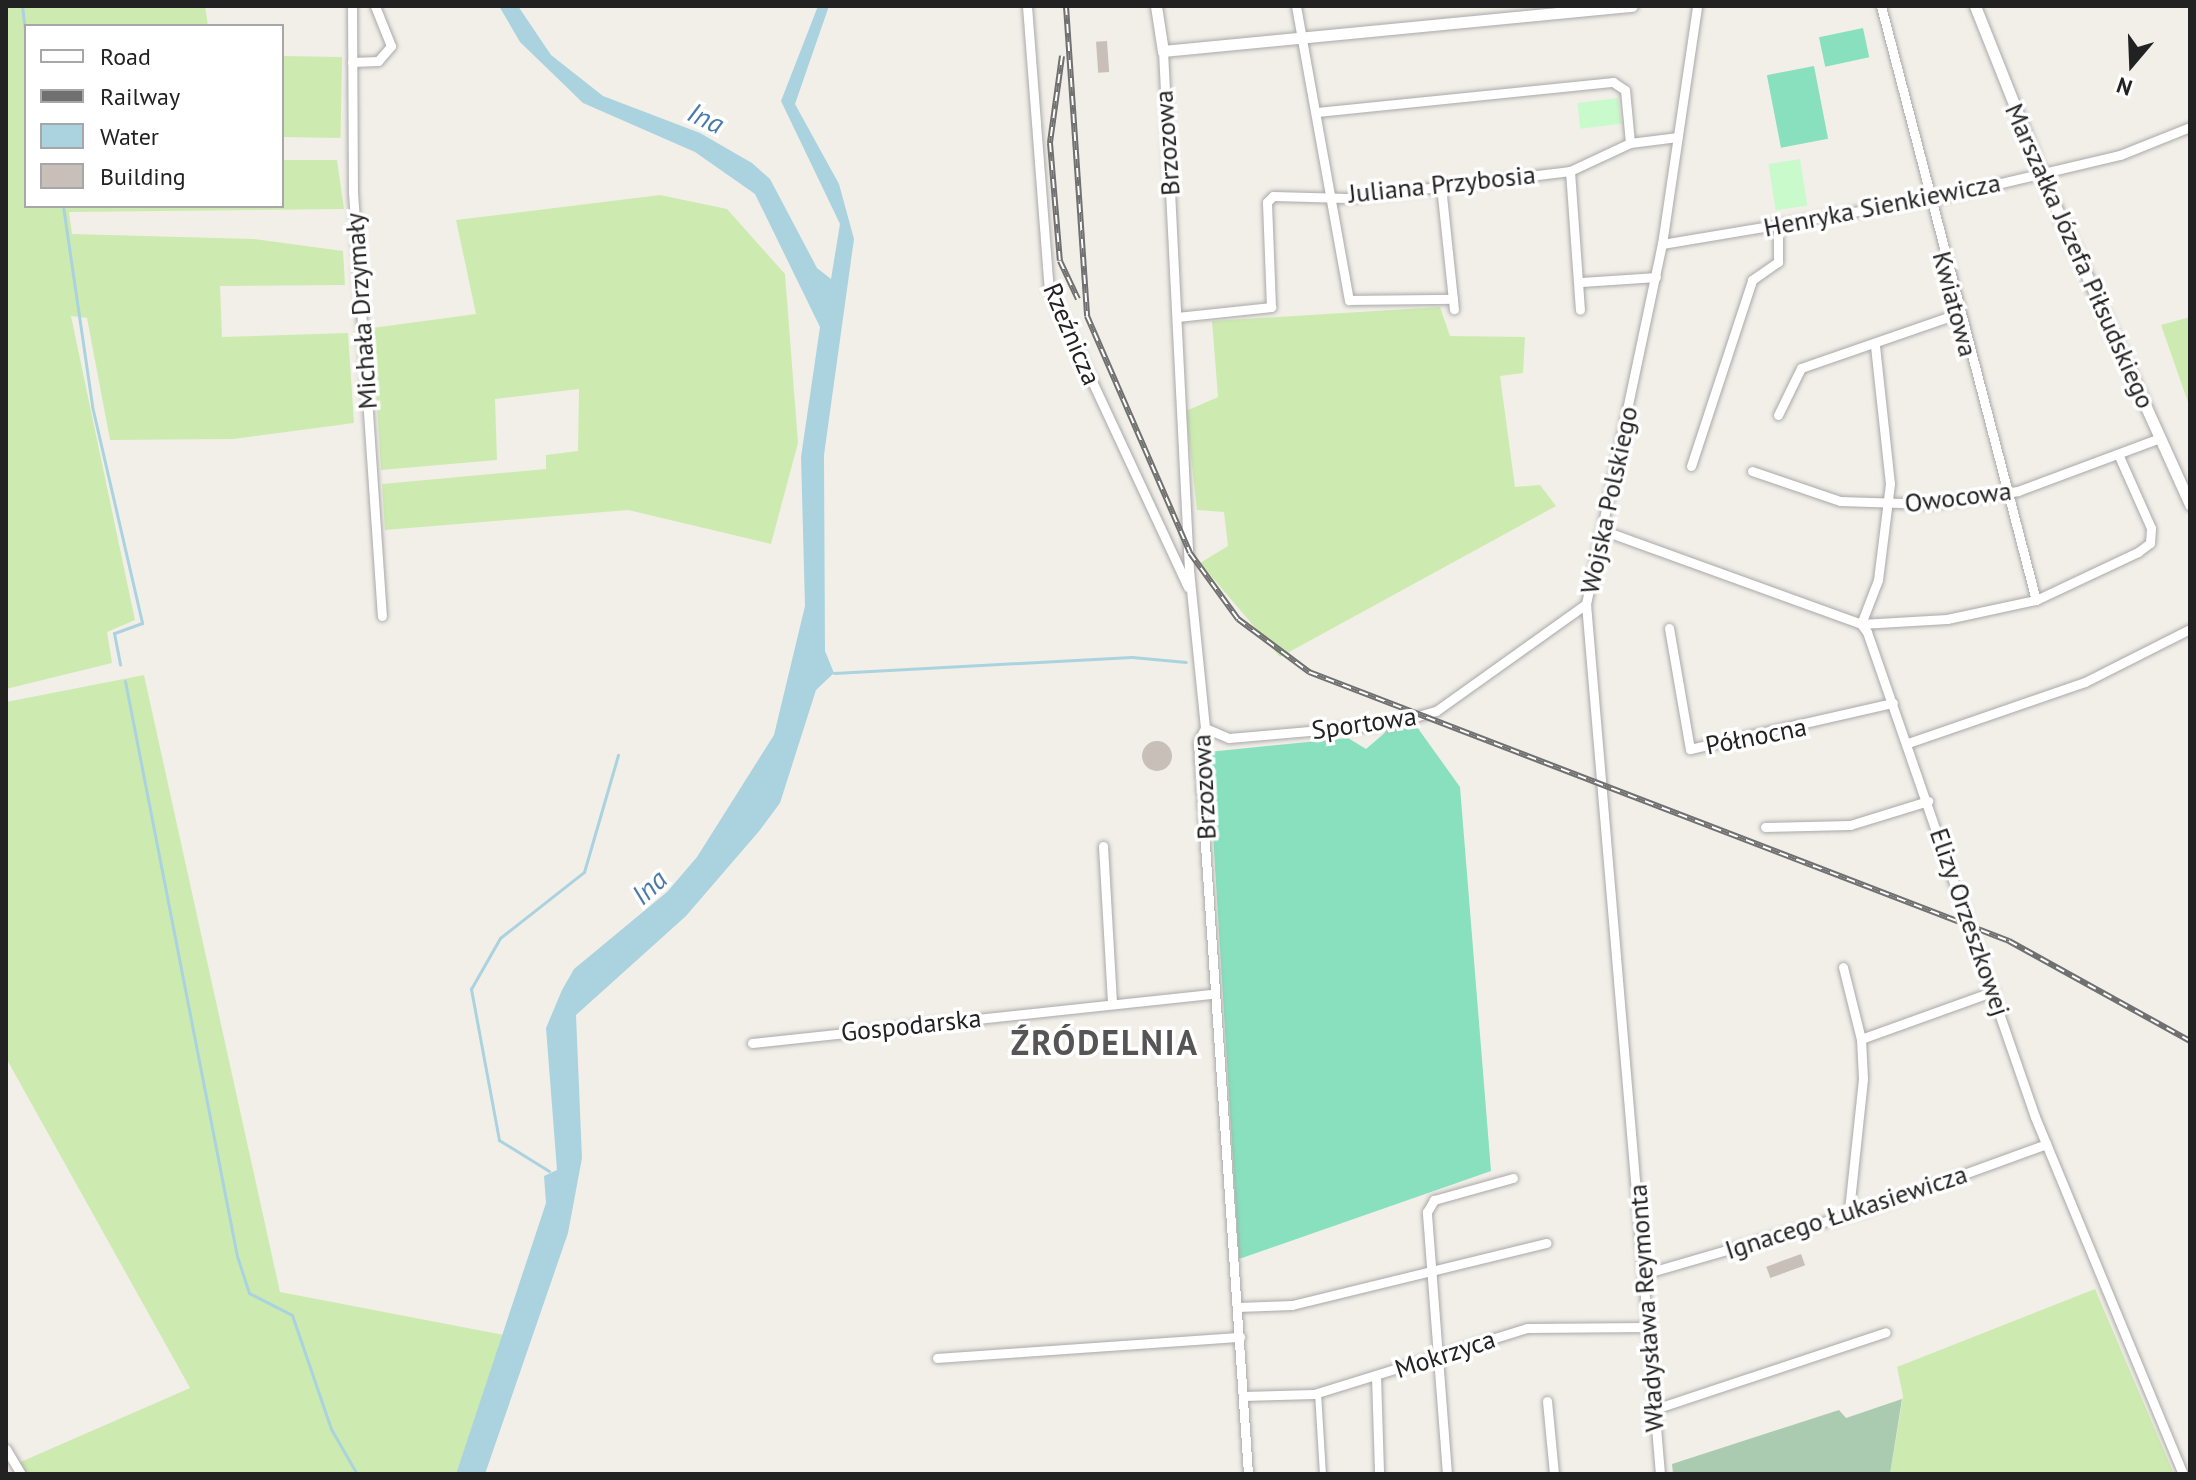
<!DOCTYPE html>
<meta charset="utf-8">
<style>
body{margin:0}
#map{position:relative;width:2196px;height:1480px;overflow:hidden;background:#f2efe9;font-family:"PT Sans",sans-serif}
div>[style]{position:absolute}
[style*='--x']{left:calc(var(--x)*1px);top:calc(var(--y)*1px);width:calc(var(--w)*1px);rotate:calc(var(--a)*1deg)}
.grass>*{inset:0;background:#cdebb0;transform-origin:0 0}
.cemetery>*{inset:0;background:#aacbaf}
.park>*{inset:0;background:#c8facc;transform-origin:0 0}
.pitch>*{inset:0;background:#88e0be;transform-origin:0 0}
.water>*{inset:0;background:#aad3df}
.stream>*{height:3px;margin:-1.5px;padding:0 1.5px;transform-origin:1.5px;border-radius:1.5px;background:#aad3df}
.building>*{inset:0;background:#c7bfb8;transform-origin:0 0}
.round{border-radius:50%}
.roads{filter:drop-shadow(0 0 2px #a9a9a9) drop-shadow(0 0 2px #a9a9a9)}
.pedestrian>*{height:6px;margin:-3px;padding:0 3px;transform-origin:3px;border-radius:3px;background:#fff}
.minor>*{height:9px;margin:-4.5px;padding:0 4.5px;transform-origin:4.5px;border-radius:4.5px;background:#fff}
.tertiary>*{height:11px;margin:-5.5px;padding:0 5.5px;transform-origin:5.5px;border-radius:5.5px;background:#fff}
.rail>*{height:6px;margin-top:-3px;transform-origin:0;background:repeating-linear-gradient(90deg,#fff 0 9px,#707070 0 18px);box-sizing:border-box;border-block:2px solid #707070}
span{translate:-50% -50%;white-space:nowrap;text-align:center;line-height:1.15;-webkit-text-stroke:7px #fff;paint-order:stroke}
.street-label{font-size:26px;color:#222}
.water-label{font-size:28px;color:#4a7aab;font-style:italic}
.district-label{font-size:34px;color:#555;font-weight:700;letter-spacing:2px}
.frame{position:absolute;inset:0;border:8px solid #222;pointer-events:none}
.legend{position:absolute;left:24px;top:24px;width:260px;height:184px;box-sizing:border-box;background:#fff;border:2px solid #a7a7a7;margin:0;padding:10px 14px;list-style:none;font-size:24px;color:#222}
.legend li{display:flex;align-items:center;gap:16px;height:40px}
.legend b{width:40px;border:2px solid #a7a7a7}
.north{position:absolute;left:2092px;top:24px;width:80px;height:80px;-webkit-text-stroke:6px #fff;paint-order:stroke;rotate:199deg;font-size:22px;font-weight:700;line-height:32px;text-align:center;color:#222}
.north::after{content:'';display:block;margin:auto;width:28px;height:36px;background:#222;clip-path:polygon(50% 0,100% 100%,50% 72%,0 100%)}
</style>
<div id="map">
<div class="grass">
<i style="clip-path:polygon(6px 6px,205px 6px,208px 26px,26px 26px,26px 206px,282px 206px,282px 160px,337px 160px,344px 209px,69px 212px,72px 234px,254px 239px,343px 251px,345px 285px,220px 286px,222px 337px,348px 333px,354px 423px,233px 439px,110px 440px,87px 318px,71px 316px,135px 620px,107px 632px,112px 663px,6px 689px)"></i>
<i style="left:282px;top:56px;width:60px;height:81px;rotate:1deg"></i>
<i style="clip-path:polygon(660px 195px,727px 209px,785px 274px,798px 443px,771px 544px,628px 510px,385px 530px,382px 484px,546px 469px,546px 455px,578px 451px,579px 389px,495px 399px,497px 460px,381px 470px,372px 328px,476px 314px,456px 220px)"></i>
<i style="clip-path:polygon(1440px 307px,1450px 336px,1525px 337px,1523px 373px,1500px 376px,1515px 487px,1540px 485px,1556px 506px,1280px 657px,1200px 563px,1228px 546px,1224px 512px,1197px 510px,1186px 411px,1218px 397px,1212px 321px)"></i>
<i style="clip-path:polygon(2190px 317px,2190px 408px,2161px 325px)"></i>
<i style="clip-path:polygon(144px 675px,280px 1292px,504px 1335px,456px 1474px,22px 1474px,16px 1464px,190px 1388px,6px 1058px,6px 702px)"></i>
<i style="clip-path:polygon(2095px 1289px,2174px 1474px,1890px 1474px,1903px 1396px,1897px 1367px)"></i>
</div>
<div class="cemetery">
<i style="clip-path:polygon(1902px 1399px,1890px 1474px,1673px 1474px,1672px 1464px,1839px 1410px,1846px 1418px)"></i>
</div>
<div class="park">
<i style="left:1618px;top:98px;width:26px;height:41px;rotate:83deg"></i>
<i style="left:1800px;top:159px;width:47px;height:32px;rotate:81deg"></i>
</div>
<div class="pitch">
<i style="left:1863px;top:28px;width:30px;height:45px;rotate:78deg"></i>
<i style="left:1814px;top:66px;width:74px;height:48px;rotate:79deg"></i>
<i style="clip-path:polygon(1417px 727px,1460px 787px,1491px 1171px,1239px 1259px,1208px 752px,1348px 738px,1366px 749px,1387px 731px)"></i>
</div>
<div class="water">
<i style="clip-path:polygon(499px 6px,518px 6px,551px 55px,603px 96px,700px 133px,752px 163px,770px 179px,817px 268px,831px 279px,840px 224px,781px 101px,818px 6px,829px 6px,795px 104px,839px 184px,854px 239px,824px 455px,825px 651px,834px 673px,816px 690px,780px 803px,760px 830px,686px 916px,576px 1015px,582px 1158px,568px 1233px,485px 1474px,456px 1474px,546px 1203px,544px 1176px,557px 1170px,546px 1028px,562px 990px,574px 969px,667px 892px,697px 857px,774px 735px,805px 606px,801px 457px,820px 327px,755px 194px,695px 152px,583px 103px,520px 42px)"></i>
</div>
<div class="stream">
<i style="--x:22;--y:6;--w:35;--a:83"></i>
<i style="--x:63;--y:206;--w:202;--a:81.7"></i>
<i style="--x:92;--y:406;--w:223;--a:77"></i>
<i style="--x:142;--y:623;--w:30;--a:160"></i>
<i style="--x:114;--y:633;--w:32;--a:79"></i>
<i style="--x:834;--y:673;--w:298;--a:-3.1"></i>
<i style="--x:1132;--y:657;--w:54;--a:5.3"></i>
<i style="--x:125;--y:681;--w:586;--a:78.98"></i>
<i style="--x:237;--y:1256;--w:39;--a:72"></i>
<i style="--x:249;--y:1293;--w:48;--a:27.1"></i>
<i style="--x:292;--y:1315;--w:120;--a:71.1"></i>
<i style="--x:331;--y:1429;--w:52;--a:60"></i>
<i style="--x:549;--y:1171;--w:59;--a:-148.2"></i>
<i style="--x:499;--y:1140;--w:154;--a:-100.5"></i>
<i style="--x:471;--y:989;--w:59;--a:-60.4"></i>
<i style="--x:500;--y:938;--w:107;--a:-38.2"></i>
<i style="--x:584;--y:872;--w:122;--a:-73.8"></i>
</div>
<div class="building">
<i style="left:1107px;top:41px;width:31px;height:11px;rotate:86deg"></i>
<i class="round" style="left:1142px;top:741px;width:30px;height:30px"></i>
<i style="left:1801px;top:1254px;width:12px;height:37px;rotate:70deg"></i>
</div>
<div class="roads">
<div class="pedestrian">
<i style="--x:1318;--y:1393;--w:81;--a:86.5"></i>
</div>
<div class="minor">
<i style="--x:352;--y:6;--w:186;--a:89.7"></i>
<i style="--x:353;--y:192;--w:425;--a:86.1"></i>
<i style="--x:1027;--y:6;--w:284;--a:85.6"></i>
<i style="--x:1049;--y:289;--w:329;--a:65"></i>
<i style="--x:1296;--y:6;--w:299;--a:79.8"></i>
<i style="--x:1349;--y:300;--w:104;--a:-0.6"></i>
<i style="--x:1881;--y:6;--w:614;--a:75.38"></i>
<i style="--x:1163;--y:51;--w:520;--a:87.13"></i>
<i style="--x:1189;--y:570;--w:159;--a:84.2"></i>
<i style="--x:1205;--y:728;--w:26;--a:23"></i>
<i style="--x:1229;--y:738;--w:161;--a:-5"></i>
<i style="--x:1389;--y:724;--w:49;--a:-15.5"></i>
<i style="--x:1436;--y:711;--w:184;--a:-35.5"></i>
<i style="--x:352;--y:62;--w:26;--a:-2"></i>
<i style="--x:378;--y:61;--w:20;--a:-49"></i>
<i style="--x:391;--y:46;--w:43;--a:-111.8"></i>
<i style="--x:1317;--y:112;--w:298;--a:-5.8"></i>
<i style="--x:1613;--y:82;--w:14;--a:34"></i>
<i style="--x:1625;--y:90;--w:53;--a:84.6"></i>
<i style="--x:1570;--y:171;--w:139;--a:85.9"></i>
<i style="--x:1441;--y:186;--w:124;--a:84"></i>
<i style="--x:1662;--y:244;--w:284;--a:-9.5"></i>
<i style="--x:1942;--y:197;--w:183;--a:-13.3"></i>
<i style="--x:2120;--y:155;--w:75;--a:-21.8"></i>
<i style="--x:1582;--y:282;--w:74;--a:-3.9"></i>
<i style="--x:1177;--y:317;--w:95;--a:-6.1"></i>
<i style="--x:1271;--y:307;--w:105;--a:-92.2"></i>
<i style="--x:1267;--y:202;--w:8;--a:-45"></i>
<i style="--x:1273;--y:196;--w:74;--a:1.5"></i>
<i style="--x:1347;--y:198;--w:225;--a:-6.9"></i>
<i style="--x:1570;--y:171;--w:66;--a:-25"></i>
<i style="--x:1630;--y:143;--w:48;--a:-7.1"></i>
<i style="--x:1778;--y:415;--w:52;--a:-63.9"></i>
<i style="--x:1801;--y:368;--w:165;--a:-19.1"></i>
<i style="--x:1691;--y:466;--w:196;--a:-71.8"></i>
<i style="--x:1752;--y:280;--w:32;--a:-35"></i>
<i style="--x:1778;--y:262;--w:36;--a:-90"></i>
<i style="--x:1752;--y:471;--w:93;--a:18.8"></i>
<i style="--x:1840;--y:501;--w:92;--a:1.9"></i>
<i style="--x:1932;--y:504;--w:87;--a:-8.6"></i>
<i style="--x:2018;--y:491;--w:152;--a:-20.5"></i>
<i style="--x:1602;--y:530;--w:276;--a:19.9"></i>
<i style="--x:1861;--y:624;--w:10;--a:53"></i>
<i style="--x:1867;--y:632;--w:513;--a:70.89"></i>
<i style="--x:2035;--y:1117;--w:386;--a:67.5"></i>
<i style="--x:1861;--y:624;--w:86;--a:-3.3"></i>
<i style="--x:1947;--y:619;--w:91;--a:-12.1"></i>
<i style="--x:2036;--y:600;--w:113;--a:-25.2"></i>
<i style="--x:2138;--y:552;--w:15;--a:-37"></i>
<i style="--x:2150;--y:543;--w:15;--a:-86"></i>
<i style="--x:2151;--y:528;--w:81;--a:-114"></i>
<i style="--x:1861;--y:624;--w:47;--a:-68.9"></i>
<i style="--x:1878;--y:580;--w:97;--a:-82.9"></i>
<i style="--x:1890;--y:484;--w:140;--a:-96.2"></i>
<i style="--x:1669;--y:628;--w:123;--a:80.2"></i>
<i style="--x:1690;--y:749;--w:208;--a:-12.8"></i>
<i style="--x:1205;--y:728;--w:16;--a:117"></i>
<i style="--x:1198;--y:742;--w:734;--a:86.09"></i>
<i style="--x:1908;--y:743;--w:187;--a:-19"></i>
<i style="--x:2085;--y:682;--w:118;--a:-26.8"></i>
<i style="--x:1765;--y:827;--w:85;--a:-1.3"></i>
<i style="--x:1850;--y:825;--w:82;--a:-17.1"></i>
<i style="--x:1103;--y:846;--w:157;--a:86.7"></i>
<i style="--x:1843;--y:967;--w:74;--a:76"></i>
<i style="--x:1861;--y:1039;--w:40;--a:87.1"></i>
<i style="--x:1863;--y:1079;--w:133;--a:96.1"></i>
<i style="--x:1861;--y:1039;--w:141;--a:-19.8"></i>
<i style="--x:752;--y:1043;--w:464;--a:-6.1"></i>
<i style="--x:1644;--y:1274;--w:230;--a:-16.2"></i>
<i style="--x:1865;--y:1210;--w:193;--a:-20"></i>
<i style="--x:1237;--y:1307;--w:55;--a:-2.1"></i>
<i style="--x:1292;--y:1305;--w:262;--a:-13.7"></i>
<i style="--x:937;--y:1358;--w:304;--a:-4"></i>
<i style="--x:1376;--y:1376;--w:98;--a:88.2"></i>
<i style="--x:1243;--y:1396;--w:71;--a:-1.6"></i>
<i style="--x:1314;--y:1394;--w:223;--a:-17.2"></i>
<i style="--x:1527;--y:1328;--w:121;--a:-0.5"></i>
<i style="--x:1547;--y:1401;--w:73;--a:84.5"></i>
<i style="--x:1655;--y:1409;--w:243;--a:-18.4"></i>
<i style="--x:6;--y:1449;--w:29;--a:59"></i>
<i style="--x:1447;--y:1474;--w:263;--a:-94.4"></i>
<i style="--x:1427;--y:1212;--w:14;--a:-60"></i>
<i style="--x:1434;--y:1200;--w:82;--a:-15.6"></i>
<i style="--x:1660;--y:1474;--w:873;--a:-94.86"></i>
<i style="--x:1586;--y:604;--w:368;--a:-78.1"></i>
<i style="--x:1662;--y:244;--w:241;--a:-81.6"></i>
</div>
<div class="tertiary">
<i style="--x:1156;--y:6;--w:46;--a:81.2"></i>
<i style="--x:1163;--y:51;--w:471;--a:-5.5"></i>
<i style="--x:1975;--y:6;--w:200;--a:68.3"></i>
<i style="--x:2049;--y:192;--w:343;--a:65.7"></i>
</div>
</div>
<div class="rail">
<i style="--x:1066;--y:6;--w:311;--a:86.1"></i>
<i style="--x:1087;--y:316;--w:258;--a:66.5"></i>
<i style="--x:1190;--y:553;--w:82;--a:54"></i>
<i style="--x:1238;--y:619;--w:89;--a:36.7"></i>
<i style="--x:1309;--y:672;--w:750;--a:21.02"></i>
<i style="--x:2009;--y:941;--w:207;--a:28.9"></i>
<i style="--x:1062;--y:56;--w:88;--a:97.9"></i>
<i style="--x:1050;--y:143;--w:118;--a:85.2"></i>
<i style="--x:1060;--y:261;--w:42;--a:64.7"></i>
</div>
<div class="street-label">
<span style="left:1167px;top:143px;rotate:-94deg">Brzozowa</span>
<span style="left:1442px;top:184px;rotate:-6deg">Juliana Przybosia</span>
<span style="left:1882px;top:205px;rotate:-11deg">Henryka Sienkiewicza</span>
<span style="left:2080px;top:256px;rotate:66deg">Marszałka Józefa Piłsudskiego</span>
<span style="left:1955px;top:304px;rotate:75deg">Kwiatowa</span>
<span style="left:361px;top:311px;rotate:-94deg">Michała Drzymały</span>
<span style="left:1072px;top:334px;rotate:67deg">Rzeźnicza</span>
<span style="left:1958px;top:497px;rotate:-7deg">Owocowa</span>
<span style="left:1609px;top:500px;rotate:-78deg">Wojska Polskiego</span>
<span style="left:1364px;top:723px;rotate:-8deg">Sportowa</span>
<span style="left:1756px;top:736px;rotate:-11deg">Północna</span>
<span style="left:1204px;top:787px;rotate:-93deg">Brzozowa</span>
<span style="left:1970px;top:922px;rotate:71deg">Elizy Orzeszkowej</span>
<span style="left:911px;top:1025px;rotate:-6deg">Gospodarska</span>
<span style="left:1846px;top:1212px;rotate:-18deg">Ignacego Łukasiewicza</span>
<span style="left:1646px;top:1308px;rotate:-94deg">Władysława Reymonta</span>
<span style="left:1445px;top:1354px;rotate:-18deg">Mokrzyca</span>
</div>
<div class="water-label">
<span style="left:706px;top:118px;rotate:25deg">Ina</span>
<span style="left:649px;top:887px;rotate:-43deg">Ina</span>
</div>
<div class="district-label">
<span style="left:1105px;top:1043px">ŹRÓDELNIA</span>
</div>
<div class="frame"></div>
<ul class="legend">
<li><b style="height:10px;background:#fff"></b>Road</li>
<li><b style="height:10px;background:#707070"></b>Railway</li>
<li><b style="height:22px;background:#aad3df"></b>Water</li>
<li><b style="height:22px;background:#c7bfb8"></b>Building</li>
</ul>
<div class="north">N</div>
</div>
